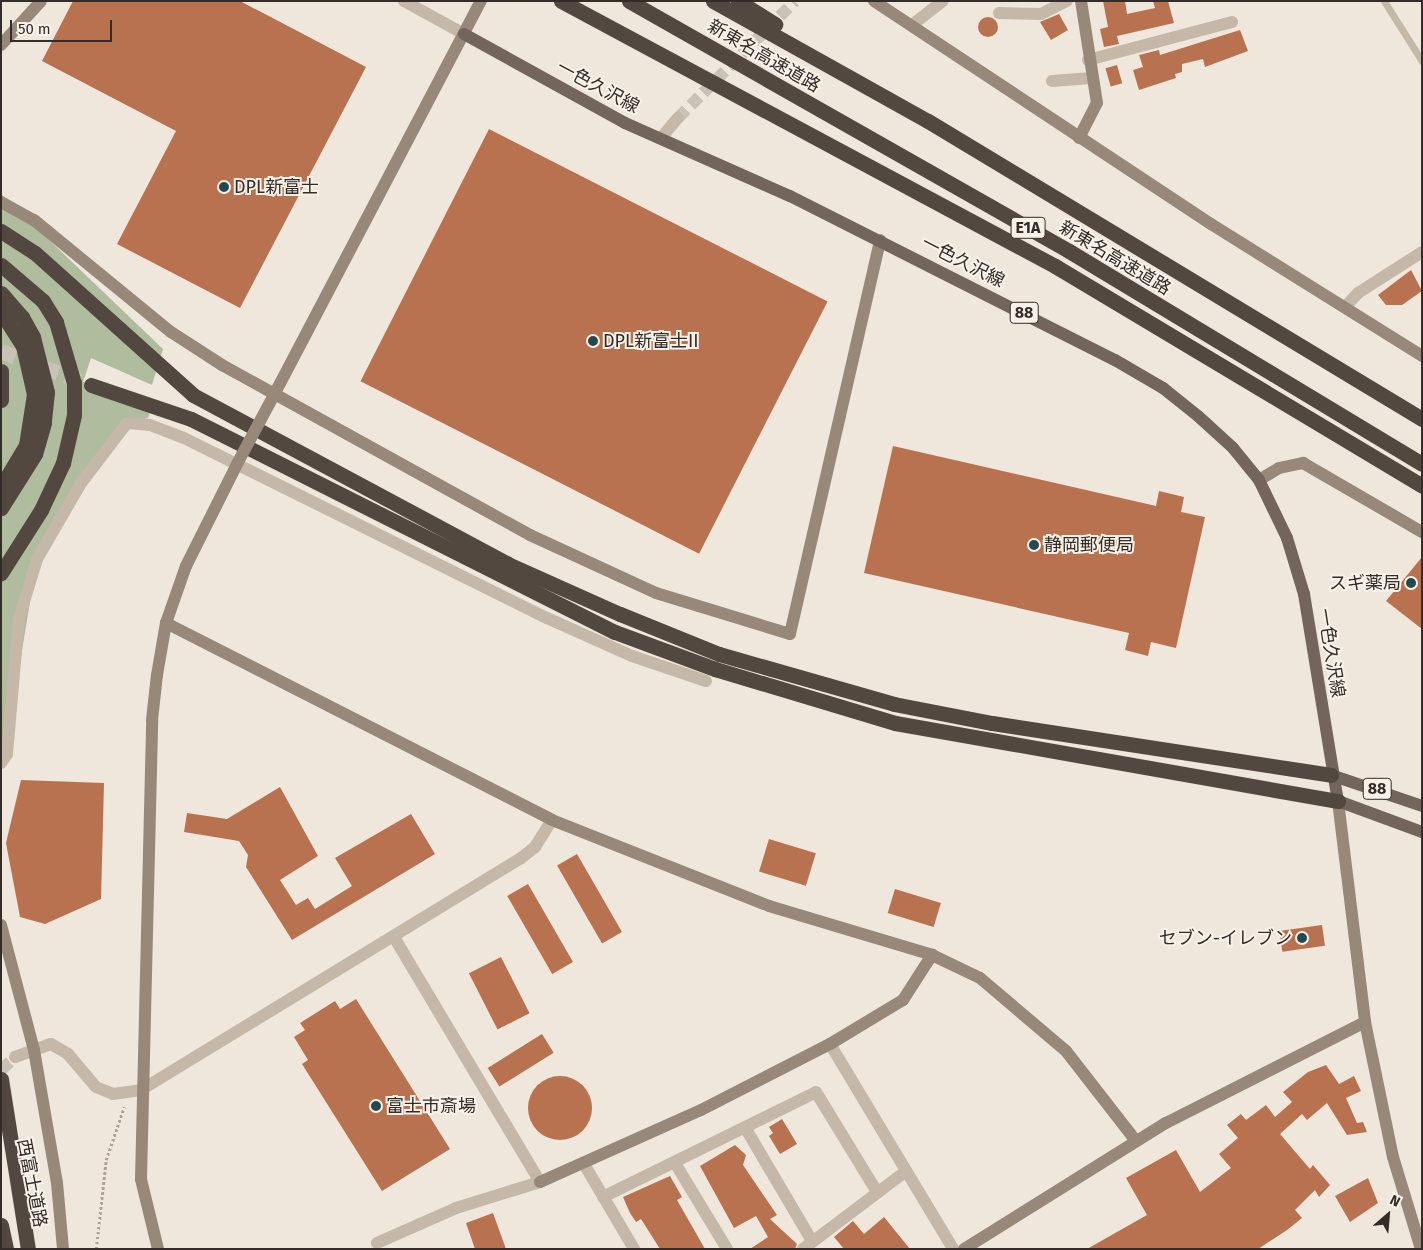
<!DOCTYPE html>
<meta charset="utf-8">
<style>
body{margin:0}
#map{position:relative;width:1423px;height:1250px;overflow:hidden;background:#efe7db;font-family:"Fira Sans","Noto Sans JP",sans-serif}
div>[style]{position:absolute}
[style*='--x']{left:calc(var(--x)*1px);top:calc(var(--y)*1px);width:calc(var(--w)*1px);rotate:calc(var(--a)*1deg)}
.green>*{inset:0;background:#afbc9d}
.building>*{inset:0;background:#b87250;transform-origin:0 0}
.round{border-radius:50%}
.street-tunnel>*{height:12px;margin-top:-6px;transform-origin:0;background:repeating-linear-gradient(90deg,#c9c2b7 0 12px,transparent 0 18px)}
.highway-tunnel>*{height:15px;margin-top:-7.5px;transform-origin:0;background:repeating-linear-gradient(90deg,#c9c2b7 0 15px,transparent 0 23px)}
.path>*{height:2.5px;margin-top:-1.25px;transform-origin:0;background:repeating-linear-gradient(90deg,#b1a393 0 2.5px,transparent 0 5px)}
.lane>*{height:7px;margin:-3.5px;padding:0 3.5px;transform-origin:3.5px;border-radius:3.5px;background:#c5b8a9}
.street>*{height:12px;margin:-6px;padding:0 6px;transform-origin:6px;border-radius:6px;background:#c5b8a9}
.secondary>*{height:12px;margin:-6px;padding:0 6px;transform-origin:6px;border-radius:6px;background:#98887a}
.primary>*{height:12px;margin:-6px;padding:0 6px;transform-origin:6px;border-radius:6px;background:#73655b}
.highway>*{height:15px;margin:-7.5px;padding:0 7.5px;transform-origin:7.5px;border-radius:7.5px;background:#534840}
.secondary-bridge>*{height:12px;margin:-6px;padding:0 6px;transform-origin:6px;border-radius:6px;background:#98887a}
.dots>*{width:14px;height:14px;translate:-50% -50%;box-sizing:border-box;border:2px solid #f7f1e7;border-radius:50%}
span{translate:-50% -50%;white-space:nowrap;text-align:center;line-height:1.15;-webkit-text-stroke:4px #f7f1e7;paint-order:stroke}
.shield-label span{padding:1px 4px;background:#f7f1e7;border:1px solid;border-radius:4px;-webkit-text-stroke-width:0}
.shield-label{font-size:16px;color:#332c28;font-weight:700}
.street-label{font-size:18px;color:#332c28}
.poi-label{font-size:18px;color:#332c28}
.left{translate:0 -50%;text-align:left}
.right{translate:-100% -50%;text-align:right}
.frame{position:absolute;inset:0;border:2px solid #332c28;pointer-events:none}
.north{position:absolute;left:1363px;top:1190px;width:50px;height:50px;-webkit-text-stroke:4px #f7f1e7;paint-order:stroke;rotate:27deg;font-size:14px;font-weight:700;line-height:20px;text-align:center;color:#332c28}
.north::after{content:'';display:block;margin:auto;width:18px;height:22px;background:#332c28;clip-path:polygon(50% 0,100% 100%,50% 72%,0 100%)}
.scale{position:absolute;left:10px;top:20px;width:102px;height:22px;box-sizing:border-box;border:2px solid #332c28;border-top:0;padding-left:6px;font-size:15px;line-height:18px;white-space:nowrap;color:#332c28;-webkit-text-stroke:4px #f7f1e7;paint-order:stroke}
</style>
<div id="map">
<div class="green">
<i style="clip-path:polygon(1px 194px,163px 349px,152px 385px,91px 358px,83px 382px,151px 409px,148px 418px,127px 423px,37px 559px,8px 736px,1px 746px)"></i>
</div>
<div class="building">
<i style="clip-path:polygon(73px 1px,240px 1px,366px 67px,240px 308px,117px 244px,176px 131px,42px 61px)"></i>
<i style="clip-path:polygon(1103px 1px,1125px 1px,1127px 14px,1155px 8px,1153px 1px,1168px 1px,1174px 23px,1117px 36px,1119px 44px,1104px 47px,1100px 29px,1108px 27px)"></i>
<i style="clip-path:polygon(1059px 14px,1068px 30px,1051px 40px,1040px 22px)"></i>
<i class="round" style="left:978px;top:17px;width:20px;height:20px"></i>
<i style="clip-path:polygon(1240px 30px,1248px 51px,1205px 67px,1203px 59px,1182px 64px,1182px 72px,1175px 74px,1176px 78px,1139px 90px,1133px 70px,1143px 67px,1139px 55px,1159px 50px,1160px 55px)"></i>
<i style="left:1117px;top:65px;width:19px;height:12px;rotate:74deg"></i>
<i style="left:489px;top:129px;width:380px;height:283px;rotate:27deg"></i>
<i style="clip-path:polygon(1411px 270px,1422px 291px,1402px 305px,1386px 305px,1378px 295px)"></i>
<i style="clip-path:polygon(893px 446px,1156px 506px,1159px 491px,1184px 497px,1181px 512px,1205px 517px,1176px 648px,1151px 642px,1148px 656px,1125px 650px,1129px 633px,864px 573px)"></i>
<i style="clip-path:polygon(1422px 557px,1422px 629px,1386px 601px)"></i>
<i style="clip-path:polygon(21px 780px,104px 783px,101px 899px,45px 924px,20px 917px,6px 843px)"></i>
<i style="clip-path:polygon(280px 787px,318px 856px,280px 880px,296px 905px,308px 898px,315px 909px,352px 886px,335px 858px,411px 814px,435px 854px,292px 940px,246px 867px,248px 855px,239px 841px,184px 832px,187px 813px,227px 819px)"></i>
<i style="left:769px;top:839px;width:49px;height:34px;rotate:17deg"></i>
<i style="left:577px;top:854px;width:90px;height:23px;rotate:60deg"></i>
<i style="left:528px;top:884px;width:90px;height:24px;rotate:60deg"></i>
<i style="left:895px;top:889px;width:48px;height:25px;rotate:17deg"></i>
<i style="left:1322px;top:925px;width:21px;height:43px;rotate:82deg"></i>
<i style="left:501px;top:957px;width:63px;height:36px;rotate:63deg"></i>
<i style="clip-path:polygon(356px 999px,450px 1149px,382px 1191px,302px 1064px,308px 1060px,294px 1037px,305px 1030px,300px 1023px,335px 1001px,340px 1009px)"></i>
<i style="left:542px;top:1034px;width:22px;height:64px;rotate:58deg"></i>
<i style="clip-path:polygon(1326px 1065px,1339px 1084px,1354px 1076px,1361px 1091px,1346px 1098px,1357px 1123px,1363px 1122px,1367px 1132px,1347px 1135px,1327px 1103px,1307px 1120px,1302px 1114px,1280px 1134px,1310px 1169px,1313px 1165px,1330px 1185px,1319px 1197px,1315px 1190px,1295px 1210px,1302px 1218px,1287px 1230px,1258px 1249px,1087px 1249px,1147px 1215px,1126px 1178px,1176px 1150px,1200px 1192px,1231px 1168px,1219px 1154px,1238px 1138px,1227px 1125px,1241px 1114px,1246px 1120px,1266px 1105px,1275px 1117px,1292px 1102px,1283px 1092px,1308px 1072px)"></i>
<i class="round" style="left:528px;top:1076px;width:64px;height:64px"></i>
<i style="clip-path:polygon(782px 1119px,797px 1144px,780px 1154px,769px 1136px,773px 1133px,769px 1127px)"></i>
<i style="clip-path:polygon(735px 1145px,746px 1155px,743px 1165px,777px 1215px,770px 1219px,797px 1244px,795px 1249px,750px 1249px,768px 1237px,756px 1216px,734px 1228px,700px 1166px)"></i>
<i style="clip-path:polygon(670px 1176px,682px 1197px,677px 1200px,705px 1249px,660px 1249px,641px 1219px,636px 1222px,630px 1213px,623px 1197px)"></i>
<i style="clip-path:polygon(1368px 1178px,1378px 1203px,1350px 1222px,1335px 1196px)"></i>
<i style="clip-path:polygon(493px 1213px,506px 1249px,475px 1249px,466px 1223px)"></i>
<i style="clip-path:polygon(884px 1217px,910px 1249px,844px 1249px,834px 1237px,853px 1221px,864px 1234px)"></i>
</div>
<div class="street-tunnel">
<i style="--x:678;--y:118;--w:165;--a:-45"></i>
<i style="--x:1;--y:1070;--w:19;--a:-43"></i>
</div>
<div class="highway-tunnel">
<i style="--x:1;--y:351;--w:96;--a:20.7"></i>
</div>
<div class="path">
<i style="--x:96;--y:1249;--w:90;--a:-83.6"></i>
<i style="--x:106;--y:1160;--w:56;--a:-71.2"></i>
</div>
<div class="lane">
<i style="--x:1384;--y:1;--w:71;--a:57.7"></i>
</div>
<div class="street">
<i style="--x:404;--y:1;--w:68;--a:28.8"></i>
<i style="--x:999;--y:13;--w:42;--a:1.4"></i>
<i style="--x:1041;--y:14;--w:29;--a:-27"></i>
<i style="--x:912;--y:25;--w:39;--a:-38"></i>
<i style="--x:1088;--y:60;--w:149;--a:-14.8"></i>
<i style="--x:1052;--y:81;--w:40;--a:-4.3"></i>
<i style="--x:661;--y:138;--w:26;--a:-50"></i>
<i style="--x:1345;--y:307;--w:19;--a:-47"></i>
<i style="--x:1358;--y:293;--w:76;--a:-32.6"></i>
<i style="--x:1;--y:763;--w:11;--a:-56"></i>
<i style="--x:7;--y:754;--w:137;--a:-85"></i>
<i style="--x:19;--y:618;--w:62;--a:-73"></i>
<i style="--x:37;--y:559;--w:88;--a:-59.9"></i>
<i style="--x:81;--y:483;--w:76;--a:-52.5"></i>
<i style="--x:127;--y:423;--w:23;--a:5"></i>
<i style="--x:150;--y:425;--w:36;--a:21"></i>
<i style="--x:184;--y:438;--w:405;--a:26.4"></i>
<i style="--x:547;--y:618;--w:93;--a:24.1"></i>
<i style="--x:632;--y:656;--w:78;--a:18.7"></i>
<i style="--x:830;--y:1044;--w:239;--a:59"></i>
<i style="--x:15;--y:1057;--w:38;--a:-20"></i>
<i style="--x:51;--y:1044;--w:20;--a:30"></i>
<i style="--x:68;--y:1054;--w:43;--a:49.7"></i>
<i style="--x:96;--y:1087;--w:18;--a:22"></i>
<i style="--x:113;--y:1094;--w:28;--a:-8"></i>
<i style="--x:141;--y:1090;--w:445;--a:-31.4"></i>
<i style="--x:521;--y:858;--w:18;--a:-38"></i>
<i style="--x:535;--y:847;--w:32;--a:-58"></i>
<i style="--x:746;--y:1129;--w:130;--a:59.5"></i>
<i style="--x:675;--y:1163;--w:100;--a:58.8"></i>
<i style="--x:584;--y:1164;--w:99;--a:59.5"></i>
<i style="--x:603;--y:1197;--w:237;--a:-26.2"></i>
<i style="--x:816;--y:1092;--w:117;--a:58.6"></i>
<i style="--x:377;--y:1243;--w:86;--a:-23.9"></i>
<i style="--x:456;--y:1208;--w:88;--a:-17.2"></i>
<i style="--x:540;--y:1182;--w:285;--a:-120.8"></i>
<i style="--x:803;--y:1249;--w:129;--a:-37.1"></i>
</div>
<div class="secondary">
<i style="--x:874;--y:1;--w:404;--a:33.5"></i>
<i style="--x:1211;--y:224;--w:249;--a:32"></i>
<i style="--x:1;--y:45;--w:59;--a:-47.7"></i>
<i style="--x:1079;--y:138;--w:39;--a:-63"></i>
<i style="--x:1097;--y:103;--w:103;--a:-98.9"></i>
<i style="--x:1;--y:202;--w:38;--a:29"></i>
<i style="--x:34;--y:220;--w:177;--a:39.3"></i>
<i style="--x:171;--y:332;--w:61;--a:32.9"></i>
<i style="--x:222;--y:365;--w:352;--a:28.9"></i>
<i style="--x:530;--y:535;--w:139;--a:24.7"></i>
<i style="--x:656;--y:593;--w:140;--a:17"></i>
<i style="--x:790;--y:634;--w:404;--a:-77.1"></i>
<i style="--x:275;--y:393;--w:443;--a:-62.3"></i>
<i style="--x:1259;--y:480;--w:23;--a:-31"></i>
<i style="--x:1279;--y:468;--w:25;--a:-12"></i>
<i style="--x:1303;--y:463;--w:138;--a:30.1"></i>
<i style="--x:166;--y:623;--w:433;--a:27"></i>
<i style="--x:552;--y:820;--w:233;--a:21.6"></i>
<i style="--x:769;--y:906;--w:170;--a:16.7"></i>
<i style="--x:932;--y:955;--w:53;--a:25.6"></i>
<i style="--x:980;--y:978;--w:113;--a:40.3"></i>
<i style="--x:1066;--y:1051;--w:114;--a:52.1"></i>
<i style="--x:1338;--y:801;--w:223;--a:83"></i>
<i style="--x:1365;--y:1022;--w:138;--a:78.3"></i>
<i style="--x:1393;--y:1157;--w:96;--a:73.1"></i>
<i style="--x:1;--y:925;--w:129;--a:75.2"></i>
<i style="--x:34;--y:1050;--w:135;--a:80.2"></i>
<i style="--x:57;--y:1183;--w:66;--a:84.8"></i>
<i style="--x:540;--y:1182;--w:176;--a:-24.1"></i>
<i style="--x:701;--y:1110;--w:145;--a:-27.1"></i>
<i style="--x:830;--y:1044;--w:85;--a:-31.1"></i>
<i style="--x:903;--y:1000;--w:54;--a:-57.2"></i>
<i style="--x:158;--y:1249;--w:72;--a:-103.7"></i>
<i style="--x:141;--y:1179;--w:459;--a:-88.6"></i>
<i style="--x:152;--y:720;--w:45;--a:-83.7"></i>
<i style="--x:157;--y:675;--w:53;--a:-80.2"></i>
<i style="--x:166;--y:623;--w:60;--a:-70.7"></i>
<i style="--x:186;--y:566;--w:114;--a:-63.4"></i>
<i style="--x:964;--y:1249;--w:238;--a:-32"></i>
<i style="--x:1166;--y:1123;--w:223;--a:-26.9"></i>
</div>
<div class="primary">
<i style="--x:464;--y:34;--w:184;--a:28.9"></i>
<i style="--x:625;--y:123;--w:180;--a:23.9"></i>
<i style="--x:790;--y:196;--w:364;--a:26.8"></i>
<i style="--x:1115;--y:360;--w:56;--a:30.3"></i>
<i style="--x:1163;--y:388;--w:45;--a:38.7"></i>
<i style="--x:1198;--y:416;--w:47;--a:42.4"></i>
<i style="--x:1233;--y:448;--w:41;--a:50.9"></i>
<i style="--x:1259;--y:480;--w:64;--a:64.2"></i>
<i style="--x:1287;--y:538;--w:59;--a:73.1"></i>
<i style="--x:1304;--y:594;--w:210;--a:80.7"></i>
<i style="--x:1338;--y:801;--w:90;--a:20.3"></i>
<i style="--x:1331;--y:775;--w:96;--a:18.8"></i>
</div>
<div class="highway">
<i style="--x:561;--y:1;--w:561;--a:28.21"></i>
<i style="--x:1055;--y:266;--w:428;--a:30.9"></i>
<i style="--x:629;--y:1;--w:506;--a:29.6"></i>
<i style="--x:1069;--y:251;--w:412;--a:31.1"></i>
<i style="--x:713;--y:1;--w:246;--a:29.2"></i>
<i style="--x:928;--y:121;--w:577;--a:31.1"></i>
<i style="--x:738;--y:1;--w:44;--a:31.9"></i>
<i style="--x:1;--y:231;--w:40;--a:32.9"></i>
<i style="--x:35;--y:253;--w:212;--a:41.9"></i>
<i style="--x:193;--y:395;--w:357;--a:28.2"></i>
<i style="--x:508;--y:564;--w:123;--a:24.1"></i>
<i style="--x:620;--y:614;--w:107;--a:22"></i>
<i style="--x:719;--y:654;--w:182;--a:15.9"></i>
<i style="--x:894;--y:704;--w:100;--a:11"></i>
<i style="--x:992;--y:723;--w:343;--a:8.7"></i>
<i style="--x:1;--y:265;--w:55;--a:40.6"></i>
<i style="--x:43;--y:301;--w:25;--a:58"></i>
<i style="--x:56;--y:322;--w:64;--a:73.6"></i>
<i style="--x:74;--y:383;--w:32;--a:90"></i>
<i style="--x:74;--y:415;--w:49;--a:102.9"></i>
<i style="--x:63;--y:463;--w:52;--a:115.1"></i>
<i style="--x:41;--y:510;--w:75;--a:122.4"></i>
<i style="--x:1;--y:293;--w:32;--a:49"></i>
<i style="--x:22;--y:317;--w:23;--a:61"></i>
<i style="--x:33;--y:337;--w:57;--a:75.7"></i>
<i style="--x:47;--y:392;--w:31;--a:96"></i>
<i style="--x:44;--y:423;--w:32;--a:106"></i>
<i style="--x:35;--y:454;--w:64;--a:122.2"></i>
<i style="--x:1;--y:312;--w:40;--a:57.1"></i>
<i style="--x:23;--y:346;--w:49;--a:77.1"></i>
<i style="--x:34;--y:394;--w:52;--a:98.9"></i>
<i style="--x:26;--y:445;--w:49;--a:120.8"></i>
<i style="--x:1;--y:371;--w:29;--a:90"></i>
<i style="--x:91;--y:385;--w:106;--a:18.8"></i>
<i style="--x:191;--y:419;--w:474;--a:26.7"></i>
<i style="--x:615;--y:632;--w:107;--a:20.3"></i>
<i style="--x:715;--y:669;--w:188;--a:16.7"></i>
<i style="--x:895;--y:723;--w:450;--a:10"></i>
<i style="--x:1;--y:1079;--w:172;--a:81"></i>
<i style="--x:1;--y:1225;--w:25;--a:78"></i>
</div>
<div class="secondary-bridge">
<i style="--x:237;--y:464;--w:81;--a:-61.8"></i>
</div>
<div class="dots">
<i style="left:224px;top:187px;background:#224950"></i>
<i style="left:593px;top:341px;background:#224950"></i>
<i style="left:1034px;top:545px;background:#224950"></i>
<i style="left:1411px;top:583px;background:#224950"></i>
<i style="left:1302px;top:938px;background:#224950"></i>
<i style="left:376px;top:1106px;background:#224950"></i>
</div>
<div class="shield-label">
<span style="left:1028px;top:228px">E1A</span>
<span style="left:1024px;top:313px">88</span>
<span style="left:1377px;top:789px">88</span>
</div>
<div class="street-label">
<span style="left:764px;top:56px;rotate:30deg">新東名高速道路</span>
<span style="left:598px;top:87px;rotate:28deg">一色久沢線</span>
<span style="left:1115px;top:258px;rotate:31deg">新東名高速道路</span>
<span style="left:963px;top:262px;rotate:27deg">一色久沢線</span>
<span style="left:1331px;top:653px;rotate:81deg">一色久沢線</span>
<span style="left:32px;top:1183px;rotate:79deg">西富士道路</span>
</div>
<div class="poi-label">
<span class="left" style="left:234px;top:187px">DPL新富士</span>
<span class="left" style="left:603px;top:341px">DPL新富士II</span>
<span class="left" style="left:1044px;top:545px">静岡郵便局</span>
<span class="right" style="left:1401px;top:583px">スギ薬局</span>
<span class="right" style="left:1292px;top:938px">セブン-イレブン</span>
<span class="left" style="left:386px;top:1106px">富士市斎場</span>
</div>
<div class="frame"></div>
<div class="north">N</div>
<div class="scale">50 m</div>
</div>
